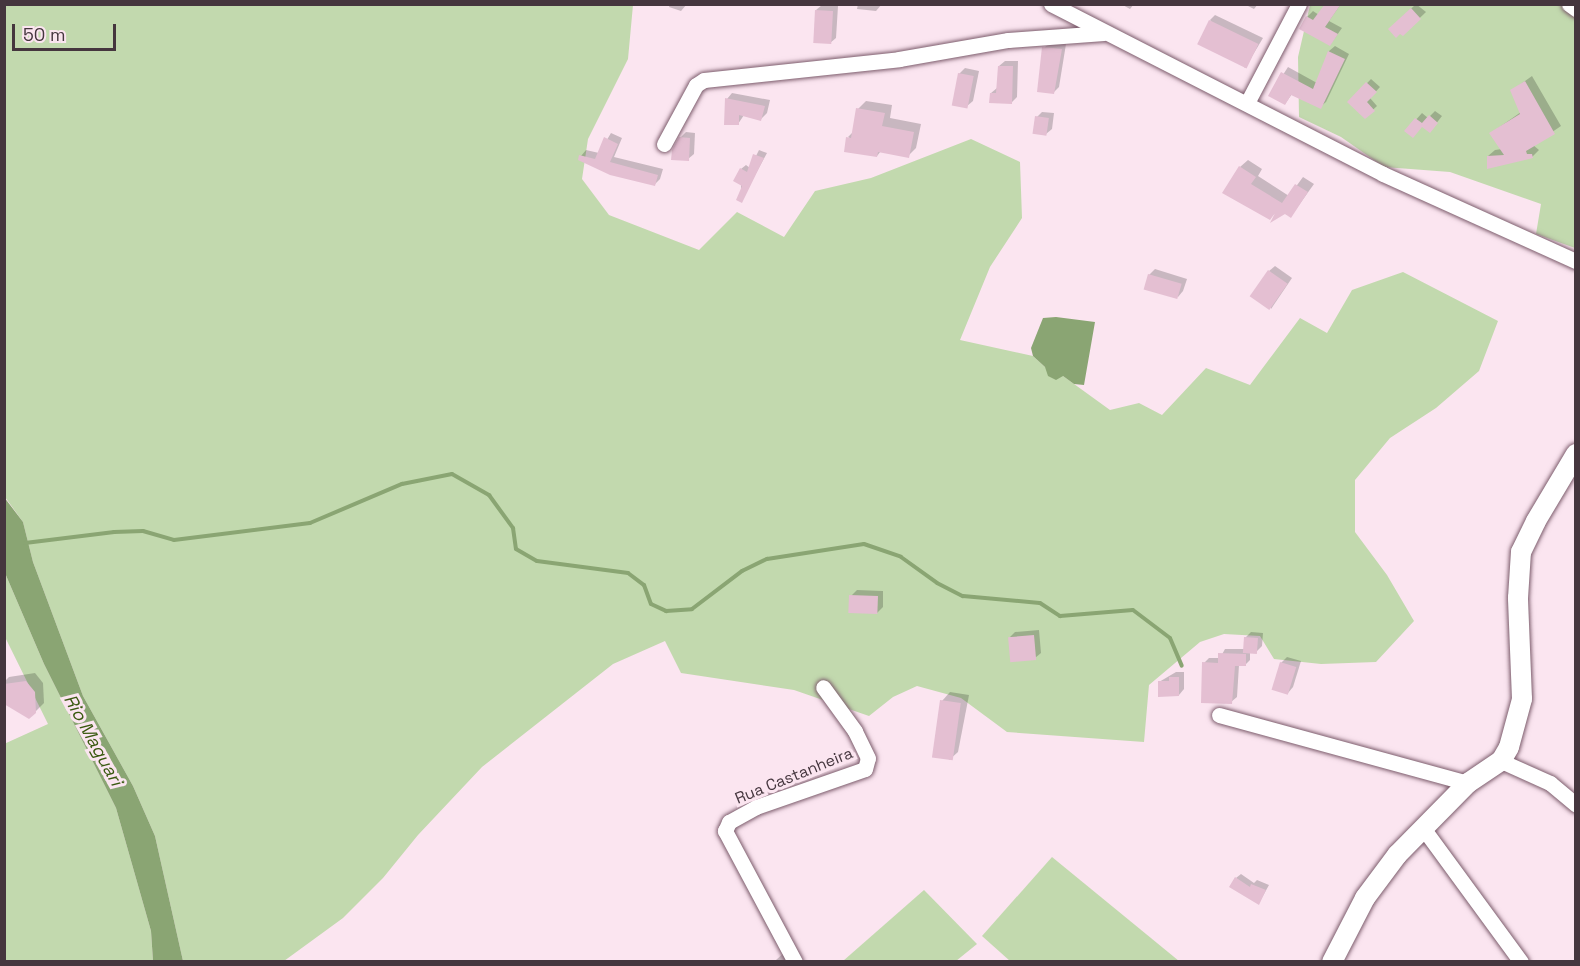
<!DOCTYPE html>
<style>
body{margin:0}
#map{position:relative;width:1580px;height:966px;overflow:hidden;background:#fbe5f0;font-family:"Space Grotesk",sans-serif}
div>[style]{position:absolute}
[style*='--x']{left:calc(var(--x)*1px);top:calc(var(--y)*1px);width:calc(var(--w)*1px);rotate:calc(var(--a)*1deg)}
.green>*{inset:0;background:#c2d9ae}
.water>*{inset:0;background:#8aa573}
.shadow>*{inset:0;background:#0003}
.stream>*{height:4px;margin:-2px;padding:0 2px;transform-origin:2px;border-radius:2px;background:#8aa573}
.building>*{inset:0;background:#e4bfd2;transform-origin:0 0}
.roads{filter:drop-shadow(0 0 2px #7c5c6c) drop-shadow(0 0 2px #7c5c6c)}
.minor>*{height:15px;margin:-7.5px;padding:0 7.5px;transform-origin:7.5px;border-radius:7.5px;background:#fff}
.tertiary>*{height:20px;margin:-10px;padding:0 10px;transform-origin:10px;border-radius:10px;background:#fff}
span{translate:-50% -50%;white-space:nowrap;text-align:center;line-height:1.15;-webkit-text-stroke:6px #fbe5f0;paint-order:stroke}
.street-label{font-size:16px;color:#45363e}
.water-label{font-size:18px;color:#39590f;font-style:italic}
.frame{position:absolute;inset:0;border:6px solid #45363e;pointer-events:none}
.scale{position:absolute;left:12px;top:24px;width:104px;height:27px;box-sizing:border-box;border:3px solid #45363e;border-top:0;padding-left:8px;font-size:18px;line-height:21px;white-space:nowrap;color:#45363e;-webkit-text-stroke:4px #fbe5f0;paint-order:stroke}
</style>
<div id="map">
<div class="green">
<i style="clip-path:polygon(4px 5px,633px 5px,628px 59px,588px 139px,582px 179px,609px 215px,699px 250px,737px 212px,784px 237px,815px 191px,871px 178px,971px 139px,1020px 162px,1022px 218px,990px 267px,960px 340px,1033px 356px,1045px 367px,1063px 376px,1110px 410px,1139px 403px,1162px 415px,1206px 368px,1250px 385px,1300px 318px,1327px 333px,1352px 290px,1403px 272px,1498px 321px,1479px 371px,1436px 408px,1390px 438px,1355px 480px,1355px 532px,1387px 575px,1414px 621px,1376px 662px,1321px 664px,1274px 659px,1260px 636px,1224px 634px,1200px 642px,1149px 685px,1144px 742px,1007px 732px,961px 698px,917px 686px,893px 697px,869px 716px,794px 690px,681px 673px,665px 641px,613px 664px,482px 767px,418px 835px,383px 878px,343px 918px,284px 961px,183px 961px,155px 836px,133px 786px,83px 696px,33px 562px,23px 522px,5px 497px)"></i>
<i style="clip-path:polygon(1310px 5px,1575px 5px,1575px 248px,1536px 234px,1541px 204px,1450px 172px,1384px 167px,1341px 137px,1299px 117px,1298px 57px)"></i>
<i style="clip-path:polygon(5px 573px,44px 664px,116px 808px,151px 931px,153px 961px,5px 961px,4px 744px,48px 724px,5px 637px)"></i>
<i style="clip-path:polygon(1052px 857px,1179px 961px,1010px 961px,982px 936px)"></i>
<i style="clip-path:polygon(924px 890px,977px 944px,956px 961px,843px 961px)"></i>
</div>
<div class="water">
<i style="clip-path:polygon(1056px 317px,1095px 322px,1084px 385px,1074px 384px,1063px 376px,1056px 380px,1048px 376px,1045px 367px,1033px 356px,1031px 348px,1043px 318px)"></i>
<i style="clip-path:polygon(4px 497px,23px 522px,33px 562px,83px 696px,133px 786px,155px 836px,183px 961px,153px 961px,151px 931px,116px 808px,44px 664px,5px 573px)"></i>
</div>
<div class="shadow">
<i style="clip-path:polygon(670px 4px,687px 4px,681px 11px,669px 7px)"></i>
<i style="clip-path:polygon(858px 4px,882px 4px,876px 11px,857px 9px)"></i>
<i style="clip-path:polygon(1121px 4px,1134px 4px,1130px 9px)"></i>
<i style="clip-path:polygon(1244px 4px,1258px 4px,1254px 9px)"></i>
<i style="clip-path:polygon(1326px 4px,1341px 4px,1329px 21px,1342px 28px,1330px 45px,1307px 17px,1313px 11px,1319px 15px)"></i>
<i style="clip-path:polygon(1416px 4px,1426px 12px,1403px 34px,1390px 29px)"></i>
<i style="clip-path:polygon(822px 5px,838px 6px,836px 38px,830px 43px,816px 10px)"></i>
<i style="clip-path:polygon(1215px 15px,1263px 38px,1245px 68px,1210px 20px)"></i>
<i style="clip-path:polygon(1050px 43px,1066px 44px,1059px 87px,1053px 93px,1044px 48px)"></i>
<i style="clip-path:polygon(1335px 46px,1349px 54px,1326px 102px,1320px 107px,1292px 94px,1285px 104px,1270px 95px,1288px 67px,1317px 83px,1329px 51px)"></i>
<i style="clip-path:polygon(1005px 61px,1018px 61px,1017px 97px,1011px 103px,991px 93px,997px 88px,999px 66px)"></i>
<i style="clip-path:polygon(965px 68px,979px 71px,973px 101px,967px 106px,959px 74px)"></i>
<i style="clip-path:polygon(1532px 76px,1561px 126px,1533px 145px,1539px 150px,1532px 157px,1488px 156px,1495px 150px,1502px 149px,1491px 133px,1521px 112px,1511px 91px)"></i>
<i style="clip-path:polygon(1371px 79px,1380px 87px,1370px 98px,1377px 106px,1365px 117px,1349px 102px)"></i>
<i style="clip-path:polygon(732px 93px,770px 100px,767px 113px,761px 119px,744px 115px,738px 124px,727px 99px)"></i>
<i style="clip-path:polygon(866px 101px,892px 105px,890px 118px,921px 124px,916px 148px,908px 156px,881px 151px,877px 156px,848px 137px,854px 131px,858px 109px)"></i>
<i style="clip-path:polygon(1435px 111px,1442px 116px,1435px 125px,1423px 125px,1406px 131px,1422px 113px,1428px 118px)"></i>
<i style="clip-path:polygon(1042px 112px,1054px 113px,1052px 129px,1046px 134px,1037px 117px)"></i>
<i style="clip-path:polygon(686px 132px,695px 133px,694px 154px,688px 159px,680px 138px)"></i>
<i style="clip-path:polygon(611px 133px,622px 138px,614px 157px,663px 169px,660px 179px,655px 184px,581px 156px,586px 150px,599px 153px)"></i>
<i style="clip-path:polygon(759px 150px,767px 153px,741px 201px,741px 169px,746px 165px,750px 168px)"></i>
<i style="clip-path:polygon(1248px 160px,1262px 169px,1258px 176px,1289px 196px,1303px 177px,1314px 184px,1291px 216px,1277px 211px,1270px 218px,1240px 167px)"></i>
<i style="clip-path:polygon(1275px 266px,1292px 278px,1271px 309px,1269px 271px)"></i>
<i style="clip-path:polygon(1155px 269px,1187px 279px,1183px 291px,1178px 297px,1149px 275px)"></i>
<i style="clip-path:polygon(857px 590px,883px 591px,883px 607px,877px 613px,851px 596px)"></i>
<i style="clip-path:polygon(1039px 630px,1041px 653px,1035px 658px,1010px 637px,1015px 632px)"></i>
<i style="clip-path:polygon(1251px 632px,1263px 633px,1262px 646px,1256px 652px,1250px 651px,1250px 660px,1245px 665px,1239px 665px,1237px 697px,1231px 702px,1204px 663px,1209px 658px,1220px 658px,1225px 649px,1244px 649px,1245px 638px)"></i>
<i style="clip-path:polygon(1287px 657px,1301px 661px,1293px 687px,1288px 693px,1281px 663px)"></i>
<i style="clip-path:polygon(1176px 672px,1184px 672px,1184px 689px,1179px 695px,1159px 682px)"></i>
<i style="clip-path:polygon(35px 673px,43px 683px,44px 703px,35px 712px,4px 704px,4px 682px,9px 677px)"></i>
<i style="clip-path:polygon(950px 692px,969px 695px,958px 752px,949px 760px,942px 701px)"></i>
<i style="clip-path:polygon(1241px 874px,1254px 883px,1257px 880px,1269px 885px,1259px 903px,1236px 878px)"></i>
<i style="clip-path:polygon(786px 951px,792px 962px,777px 962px,776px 960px)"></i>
</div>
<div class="stream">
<i style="--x:25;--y:543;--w:90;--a:-7"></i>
<i style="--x:114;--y:532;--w:29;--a:-2"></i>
<i style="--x:143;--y:531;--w:32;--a:16"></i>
<i style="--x:174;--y:540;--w:137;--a:-7.1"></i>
<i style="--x:310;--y:523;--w:100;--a:-23"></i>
<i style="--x:402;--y:484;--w:51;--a:-11.3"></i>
<i style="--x:452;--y:474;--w:43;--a:29.6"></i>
<i style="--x:489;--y:495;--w:41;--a:54"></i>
<i style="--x:513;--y:528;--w:21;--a:82"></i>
<i style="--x:516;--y:549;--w:24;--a:30"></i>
<i style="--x:537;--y:561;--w:92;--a:7.5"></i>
<i style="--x:628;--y:573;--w:20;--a:37"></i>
<i style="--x:644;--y:585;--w:20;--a:70"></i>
<i style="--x:651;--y:604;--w:17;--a:25"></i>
<i style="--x:666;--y:611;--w:26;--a:-4"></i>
<i style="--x:692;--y:609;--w:63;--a:-37.2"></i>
<i style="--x:742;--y:571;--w:28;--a:-26"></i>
<i style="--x:767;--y:559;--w:98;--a:-8.8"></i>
<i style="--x:864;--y:544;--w:39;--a:19"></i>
<i style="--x:901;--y:557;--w:44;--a:35.8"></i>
<i style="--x:937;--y:583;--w:29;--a:27"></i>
<i style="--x:963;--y:596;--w:77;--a:5.2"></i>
<i style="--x:1040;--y:603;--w:24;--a:33"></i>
<i style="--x:1060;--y:616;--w:73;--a:-4.7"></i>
<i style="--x:1133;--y:610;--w:46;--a:37.1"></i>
<i style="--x:1170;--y:638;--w:30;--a:67"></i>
</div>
<div class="building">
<i style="clip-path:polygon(1325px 4px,1341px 4px,1325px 27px,1338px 34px,1330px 46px,1299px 29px,1306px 16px,1313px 20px)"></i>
<i style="clip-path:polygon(1411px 8px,1421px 19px,1403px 36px,1400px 34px,1396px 38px,1388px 29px)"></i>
<i style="left:815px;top:10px;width:18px;height:33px;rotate:3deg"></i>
<i style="left:1209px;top:20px;width:55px;height:27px;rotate:26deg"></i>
<i style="clip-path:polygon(1042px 47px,1062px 49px,1054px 94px,1037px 92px)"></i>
<i style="clip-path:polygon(1328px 51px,1345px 59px,1321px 109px,1291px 95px,1285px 105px,1268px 96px,1281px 72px,1313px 89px)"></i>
<i style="clip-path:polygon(998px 66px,1013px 66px,1012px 104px,989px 103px,990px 93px,996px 93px)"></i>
<i style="left:958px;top:73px;width:16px;height:33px;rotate:11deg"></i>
<i style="clip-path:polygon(1525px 81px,1555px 134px,1526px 151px,1527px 154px,1532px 154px,1533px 158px,1487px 169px,1487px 156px,1504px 155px,1489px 133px,1520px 114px,1510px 90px)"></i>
<i style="clip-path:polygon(1366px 82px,1377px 92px,1367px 102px,1375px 111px,1365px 119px,1347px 102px)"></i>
<i style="clip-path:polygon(725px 98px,765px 106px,761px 121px,739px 115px,739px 125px,724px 125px)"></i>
<i style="clip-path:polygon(856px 108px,885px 113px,882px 126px,914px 132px,909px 158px,878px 152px,877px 157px,844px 152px,846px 137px,851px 138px)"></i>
<i style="clip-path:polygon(1429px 115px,1438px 123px,1430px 133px,1422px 127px,1413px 138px,1404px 131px,1415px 118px,1422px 123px)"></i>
<i style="left:1035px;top:116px;width:14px;height:18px;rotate:8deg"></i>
<i style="clip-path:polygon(604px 137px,618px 144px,610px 162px,658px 175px,655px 186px,610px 175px,578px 160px,579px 155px,595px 159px)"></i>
<i style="clip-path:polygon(679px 137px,690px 138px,689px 161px,671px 160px,672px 150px)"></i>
<i style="clip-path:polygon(753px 154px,764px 158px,742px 203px,736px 200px,742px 186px,733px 181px,740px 168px,747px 172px)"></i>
<i style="clip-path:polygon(1239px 166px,1256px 177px,1251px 184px,1282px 203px,1295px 184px,1308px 192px,1291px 218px,1285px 214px,1270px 223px,1275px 213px,1270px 220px,1222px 193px)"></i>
<i style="left:1268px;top:270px;width:24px;height:32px;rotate:35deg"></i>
<i style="left:1148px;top:274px;width:35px;height:16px;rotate:16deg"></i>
<i style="left:849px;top:595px;width:29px;height:18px;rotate:2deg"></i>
<i style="left:1034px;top:635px;width:25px;height:26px;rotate:85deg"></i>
<i style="left:1244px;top:637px;width:14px;height:16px;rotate:4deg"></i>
<i style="clip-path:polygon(1218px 653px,1246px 654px,1246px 666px,1235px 666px,1232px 704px,1201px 703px,1202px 662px,1218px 663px)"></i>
<i style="left:1280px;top:662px;width:17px;height:29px;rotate:17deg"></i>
<i style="clip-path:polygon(1169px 677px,1179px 677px,1179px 696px,1158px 697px,1158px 681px,1169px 681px)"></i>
<i style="clip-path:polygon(26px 681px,35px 692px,36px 713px,29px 719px,4px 704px,4px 684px)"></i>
<i style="left:940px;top:700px;width:21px;height:58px;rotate:8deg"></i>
<i style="clip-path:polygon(1235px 877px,1250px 887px,1251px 884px,1266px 890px,1259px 905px,1229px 887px)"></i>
</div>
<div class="roads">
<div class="minor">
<i style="--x:1051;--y:4;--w:373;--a:27.1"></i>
<i style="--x:1383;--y:174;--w:212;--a:24.3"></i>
<i style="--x:1569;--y:4;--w:9;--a:36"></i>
<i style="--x:1247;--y:103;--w:112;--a:-62.3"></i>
<i style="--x:664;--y:144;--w:67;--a:-61.5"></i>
<i style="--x:696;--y:85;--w:9;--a:-32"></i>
<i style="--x:704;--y:80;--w:196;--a:-6.1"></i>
<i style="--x:899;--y:59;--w:111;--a:-9.9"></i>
<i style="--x:1008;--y:40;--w:96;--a:-4.2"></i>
<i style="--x:1219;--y:715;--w:258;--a:15.3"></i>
<i style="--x:1501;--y:761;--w:54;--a:24.2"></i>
<i style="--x:1550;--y:783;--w:34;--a:40"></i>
<i style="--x:1423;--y:828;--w:166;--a:53.8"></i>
<i style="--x:795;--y:962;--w:149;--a:-118.1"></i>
<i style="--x:725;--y:831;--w:10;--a:-66"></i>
<i style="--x:729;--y:822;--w:31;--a:-29"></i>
<i style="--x:756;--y:807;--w:115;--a:-19.2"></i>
<i style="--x:865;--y:769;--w:11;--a:-75"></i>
<i style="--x:868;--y:758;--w:30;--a:-116"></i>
<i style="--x:855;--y:731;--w:54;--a:-126"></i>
</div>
<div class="tertiary">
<i style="--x:1332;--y:962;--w:72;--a:-62.7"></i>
<i style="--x:1365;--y:898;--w:54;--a:-53.3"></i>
<i style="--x:1397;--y:855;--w:101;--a:-45.4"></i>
<i style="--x:1468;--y:783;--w:40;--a:-34"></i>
<i style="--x:1501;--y:761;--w:16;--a:-60"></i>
<i style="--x:1509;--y:747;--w:50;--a:-74.8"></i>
<i style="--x:1522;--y:699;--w:101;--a:-92.3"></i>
<i style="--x:1518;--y:598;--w:46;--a:-86.3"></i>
<i style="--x:1521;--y:552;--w:34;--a:-64"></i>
<i style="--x:1536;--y:521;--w:78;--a:-59.2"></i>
</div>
</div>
<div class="street-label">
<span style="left:794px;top:776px;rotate:-22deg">Rua Castanheira</span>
</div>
<div class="water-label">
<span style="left:93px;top:740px;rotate:61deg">Rio Maguari</span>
</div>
<div class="frame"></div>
<div class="scale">50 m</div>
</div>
